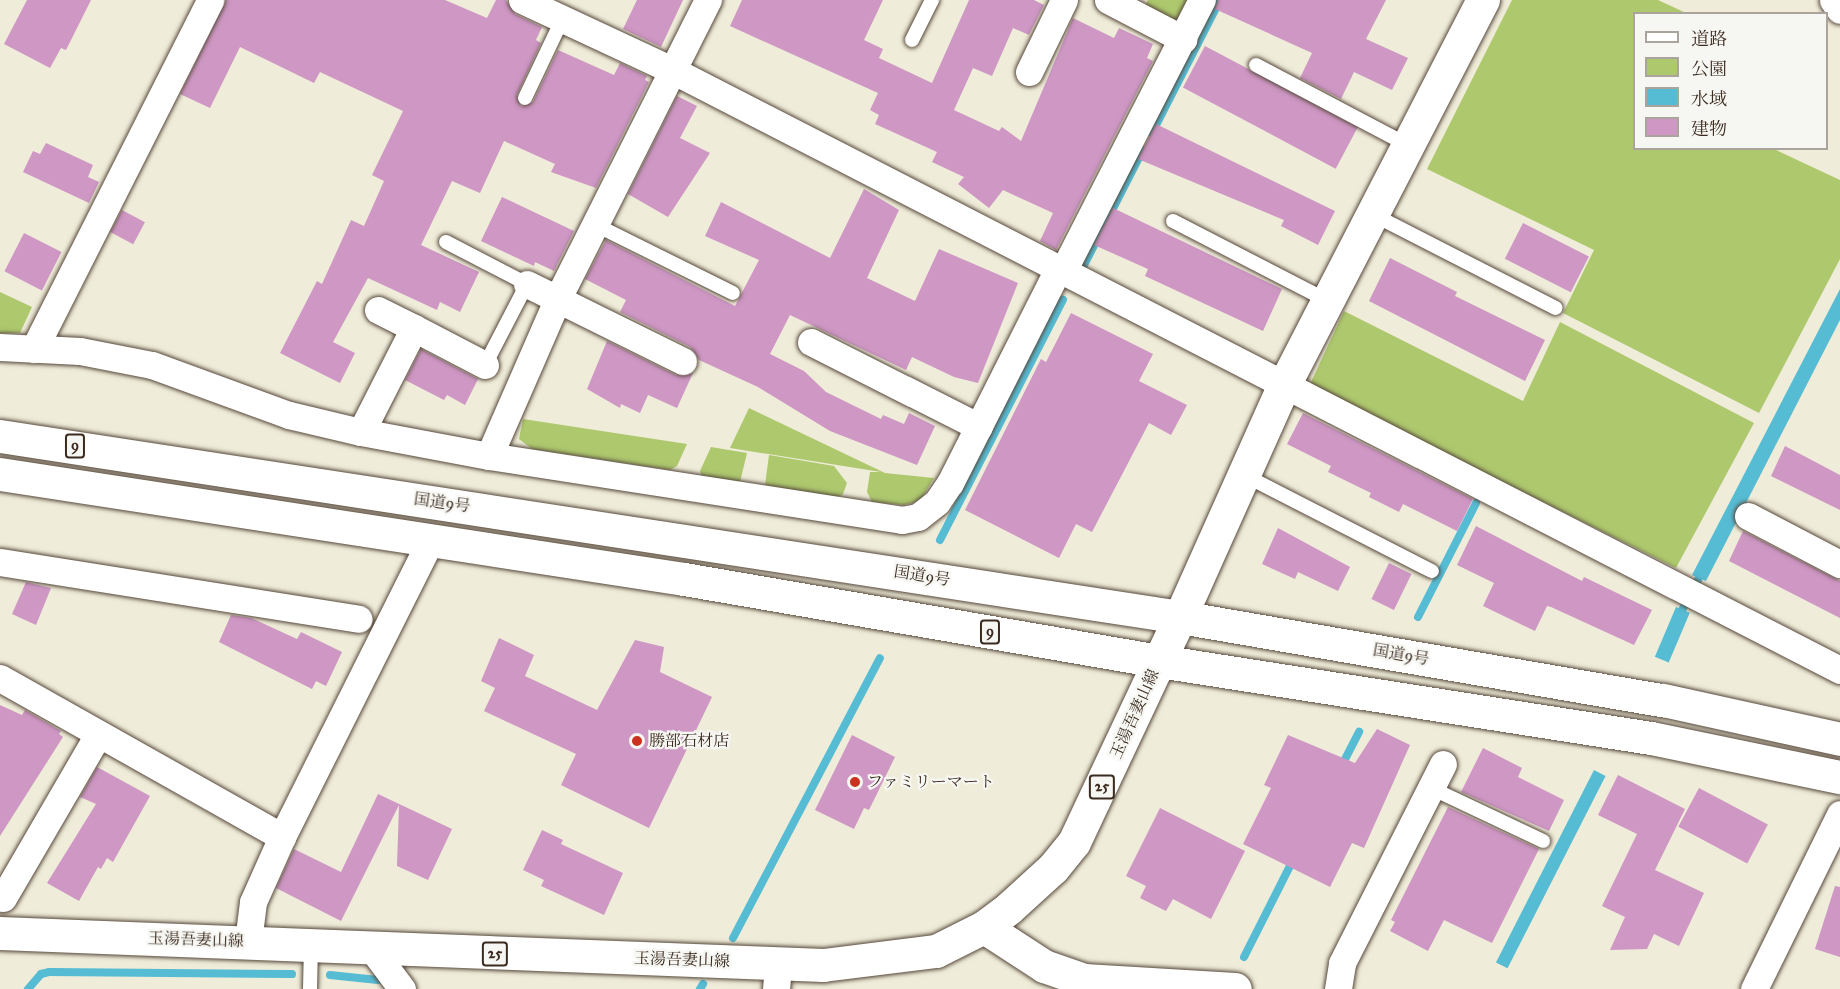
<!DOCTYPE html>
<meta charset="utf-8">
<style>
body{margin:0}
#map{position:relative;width:1840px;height:989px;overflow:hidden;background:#efecd9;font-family:"IM FELL Great Primer","Noto Serif JP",serif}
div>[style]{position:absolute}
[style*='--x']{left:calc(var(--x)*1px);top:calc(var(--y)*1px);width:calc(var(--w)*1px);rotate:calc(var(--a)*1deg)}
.green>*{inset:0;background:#aec86e}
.water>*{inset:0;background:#56bcd4;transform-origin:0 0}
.stream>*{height:8px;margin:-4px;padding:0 4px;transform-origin:4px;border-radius:4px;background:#56bcd4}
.building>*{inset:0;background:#ce97c4;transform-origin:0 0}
.roads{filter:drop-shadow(0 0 2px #56473a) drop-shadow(0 0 2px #56473a)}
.service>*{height:14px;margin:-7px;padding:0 7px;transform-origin:7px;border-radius:7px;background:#fff}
.minor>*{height:27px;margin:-13.5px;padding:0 13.5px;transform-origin:13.5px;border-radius:13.5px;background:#fff}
.tertiary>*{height:33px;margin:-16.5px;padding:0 16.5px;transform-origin:16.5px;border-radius:16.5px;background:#fff}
.primary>*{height:33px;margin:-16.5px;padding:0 16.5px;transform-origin:16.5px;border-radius:16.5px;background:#fff}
.trunk>*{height:33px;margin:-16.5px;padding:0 16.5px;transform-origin:16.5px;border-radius:16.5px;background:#fff}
.dots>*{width:16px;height:16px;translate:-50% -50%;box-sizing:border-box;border:3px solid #f6f6f2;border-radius:50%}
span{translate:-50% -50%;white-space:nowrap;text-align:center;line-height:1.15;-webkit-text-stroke:4.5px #f6f6f2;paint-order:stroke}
.shield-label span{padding:2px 4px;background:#f6f6f2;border:2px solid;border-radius:4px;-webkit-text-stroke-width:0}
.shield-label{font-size:15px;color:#3b2a1e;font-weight:700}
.street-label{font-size:16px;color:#3b2a1e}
.poi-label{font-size:16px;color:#3b2a1e}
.left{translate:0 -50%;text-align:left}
.legend{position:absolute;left:1633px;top:12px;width:195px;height:138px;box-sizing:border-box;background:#f6f6f2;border:2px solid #aba49d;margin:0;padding:8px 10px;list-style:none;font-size:18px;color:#3b2a1e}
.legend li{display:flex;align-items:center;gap:12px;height:30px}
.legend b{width:30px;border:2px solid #aba49d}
</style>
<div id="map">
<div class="green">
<i style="clip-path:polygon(1148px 0,1193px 0,1183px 20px,1169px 23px,1142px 11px)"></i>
<i style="clip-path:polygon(1512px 0,1658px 0,1686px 13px,1634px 14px,1634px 148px,1774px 149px,1840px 180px,1840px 259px,1759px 413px,1563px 313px,1594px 250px,1427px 169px)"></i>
<i style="clip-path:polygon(0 292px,32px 307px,20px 333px,0 333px)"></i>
<i style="clip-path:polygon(1344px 311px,1523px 401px,1560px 322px,1754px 423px,1676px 568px,1314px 388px,1311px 382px)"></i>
<i style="clip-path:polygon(749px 408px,885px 473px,934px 478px,920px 501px,904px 505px,872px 502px,867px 492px,870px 472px,881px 472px,730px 448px)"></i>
<i style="clip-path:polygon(523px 419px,687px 444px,677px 466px,670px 470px,532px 449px,519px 439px)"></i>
<i style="clip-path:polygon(711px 447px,747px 453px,740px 482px,702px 477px,700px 471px)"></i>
<i style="clip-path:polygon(769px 455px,834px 466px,847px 483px,843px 494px,837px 498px,765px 485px)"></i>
</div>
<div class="water">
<i style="clip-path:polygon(1840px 289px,1840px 320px,1706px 581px,1692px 575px)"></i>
<i style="left:1676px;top:607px;width:15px;height:54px;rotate:23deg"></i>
<i style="left:1594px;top:770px;width:13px;height:216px;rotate:27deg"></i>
</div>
<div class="stream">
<i style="--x:1152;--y:133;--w:149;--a:-62.9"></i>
<i style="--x:1083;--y:267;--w:131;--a:-62.9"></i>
<i style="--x:940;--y:540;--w:270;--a:-62.9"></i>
<i style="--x:1418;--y:617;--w:128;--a:-63"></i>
<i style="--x:1678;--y:618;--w:56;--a:-62.5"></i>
<i style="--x:1340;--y:769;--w:42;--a:-62.8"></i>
<i style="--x:733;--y:938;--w:316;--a:-62.3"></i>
<i style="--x:1244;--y:957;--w:111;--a:-63.2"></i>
<i style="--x:330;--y:975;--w:48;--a:5.9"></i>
<i style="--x:28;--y:989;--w:20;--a:-49"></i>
<i style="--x:41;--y:974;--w:8;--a:-14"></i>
<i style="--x:49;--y:972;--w:243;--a:0.5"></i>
<i style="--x:700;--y:989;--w:6;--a:-59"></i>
</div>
<div class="building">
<i style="clip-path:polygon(27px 0,91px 0,66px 50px,61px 48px,50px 68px,4px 44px)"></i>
<i style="clip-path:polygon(226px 0,445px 0,487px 18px,496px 0,506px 0,515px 14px,542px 27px,536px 40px,541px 43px,517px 95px,521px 106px,533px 102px,558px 50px,614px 75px,620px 63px,647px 76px,645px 80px,649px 82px,596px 188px,551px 172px,555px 164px,504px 141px,480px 193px,452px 181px,421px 245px,479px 272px,460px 312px,440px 302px,437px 310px,368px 278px,333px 342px,355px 353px,340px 383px,280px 353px,317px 281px,322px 284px,351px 220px,364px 226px,384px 181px,372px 175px,403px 111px,320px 72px,314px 83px,240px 47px,210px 108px,180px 94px)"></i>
<i style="clip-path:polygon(637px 0,683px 0,661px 47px,623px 29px)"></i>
<i style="clip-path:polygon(742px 0,883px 0,864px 40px,883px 49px,879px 58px,932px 83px,969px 0,1034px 0,1044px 5px,1029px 35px,1013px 28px,992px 76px,973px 68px,954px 110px,999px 131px,1002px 127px,1021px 141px,1073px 18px,1114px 38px,1119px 28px,1153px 44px,1147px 58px,1153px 61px,1056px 250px,1040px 241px,1053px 213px,1003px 190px,989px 208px,958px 184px,964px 177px,932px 162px,937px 152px,875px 124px,879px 115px,870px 110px,878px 93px,730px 26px)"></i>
<i style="clip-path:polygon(1218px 0,1386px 0,1366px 39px,1408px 58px,1392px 90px,1354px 72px,1341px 99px,1300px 78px,1312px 53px,1215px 9px)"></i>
<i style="left:1205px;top:46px;width:173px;height:47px;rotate:28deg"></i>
<i style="clip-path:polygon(677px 96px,697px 106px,680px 138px,710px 153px,668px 217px,628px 194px)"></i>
<i style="clip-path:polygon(1156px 124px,1335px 211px,1318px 245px,1281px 226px,1284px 220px,1138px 159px)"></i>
<i style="clip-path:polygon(46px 143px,93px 165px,88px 177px,99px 182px,89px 203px,23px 172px,33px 151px,40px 154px)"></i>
<i style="clip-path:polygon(864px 189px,899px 210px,867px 278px,915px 301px,939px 249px,1018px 283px,978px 383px,954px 377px,912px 357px,906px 370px,790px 315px,770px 354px,804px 371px,826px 392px,881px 419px,883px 415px,904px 424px,909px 413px,935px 426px,917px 465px,830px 431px,758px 387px,699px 360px,690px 347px,620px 312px,626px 300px,585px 279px,606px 240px,735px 306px,759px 260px,705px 236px,721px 202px,830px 258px)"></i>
<i style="clip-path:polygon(502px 197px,574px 231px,554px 271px,535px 262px,534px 266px,481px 241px)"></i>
<i style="clip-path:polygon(1113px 208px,1282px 289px,1263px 331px,1145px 276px,1148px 269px,1094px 245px)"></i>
<i style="left:122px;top:210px;width:26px;height:25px;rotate:28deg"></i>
<i style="left:1523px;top:223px;width:74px;height:40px;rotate:27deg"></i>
<i style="left:24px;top:233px;width:42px;height:43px;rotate:27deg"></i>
<i style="clip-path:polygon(1390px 258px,1457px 292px,1455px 296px,1545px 340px,1525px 381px,1369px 301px)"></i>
<i style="clip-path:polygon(1071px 313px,1153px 354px,1139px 381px,1187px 405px,1171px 435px,1149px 423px,1092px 532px,1076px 524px,1059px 558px,965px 510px,1041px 359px,1046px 362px)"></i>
<i style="clip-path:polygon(607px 341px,676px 375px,693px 373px,677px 408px,648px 395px,640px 413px,621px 404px,620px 408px,587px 389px)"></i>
<i style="clip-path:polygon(421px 349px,478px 379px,465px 405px,447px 395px,444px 400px,405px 380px)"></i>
<i style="clip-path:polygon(1303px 413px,1473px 499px,1457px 531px,1403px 504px,1399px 512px,1369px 497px,1371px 493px,1328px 472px,1331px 466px,1287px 444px)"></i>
<i style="clip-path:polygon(1785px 446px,1840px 475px,1840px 510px,1771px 476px)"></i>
<i style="clip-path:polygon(1476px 526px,1582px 581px,1584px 577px,1652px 610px,1634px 645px,1551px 607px,1547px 606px,1535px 631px,1483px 606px,1494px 583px,1457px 565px)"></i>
<i style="clip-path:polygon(1278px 528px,1350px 567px,1338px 591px,1298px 572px,1295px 579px,1262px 564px)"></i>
<i style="clip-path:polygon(1743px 531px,1840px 581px,1840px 618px,1729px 561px)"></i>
<i style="left:1389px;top:563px;width:25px;height:40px;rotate:26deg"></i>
<i style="clip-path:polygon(26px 582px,51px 588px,36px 625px,12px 614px)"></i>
<i style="clip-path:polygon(231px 615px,251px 618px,297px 639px,301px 632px,342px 652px,326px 686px,316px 681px,312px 689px,219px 642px)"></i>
<i style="clip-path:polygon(499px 638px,534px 655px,525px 676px,597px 710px,635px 640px,664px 647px,660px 672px,712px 697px,649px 828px,561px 785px,576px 754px,484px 711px,495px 688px,481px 681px)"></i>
<i style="clip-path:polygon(0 705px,22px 715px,25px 710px,61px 731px,59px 734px,63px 737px,0 836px)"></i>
<i style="clip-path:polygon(1377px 729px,1410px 745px,1364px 848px,1352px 843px,1330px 887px,1243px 844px,1271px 788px,1264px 785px,1288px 735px,1355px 763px)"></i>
<i style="clip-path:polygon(852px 735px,895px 757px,869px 810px,864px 808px,854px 829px,815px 810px)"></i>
<i style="clip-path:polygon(1483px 748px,1522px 768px,1518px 777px,1564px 800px,1549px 831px,1461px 792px)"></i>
<i style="clip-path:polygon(97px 767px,150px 796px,113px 862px,107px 858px,101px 869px,98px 867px,79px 901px,47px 883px,96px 804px,80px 797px)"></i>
<i style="clip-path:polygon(1618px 775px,1685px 809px,1655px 870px,1704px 893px,1679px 946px,1654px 934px,1647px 949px,1610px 950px,1625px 917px,1602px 906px,1637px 834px,1598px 815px)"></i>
<i style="left:1699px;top:788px;width:78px;height:44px;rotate:28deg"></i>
<i style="clip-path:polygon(378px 794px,452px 829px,428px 880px,397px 866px,399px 805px,341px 921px,276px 888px,294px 849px,341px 872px)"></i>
<i style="clip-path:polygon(1448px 807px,1539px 849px,1492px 943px,1444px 920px,1428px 951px,1390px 931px,1395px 922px,1391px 920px)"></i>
<i style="clip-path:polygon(1160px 808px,1245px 851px,1211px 919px,1173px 899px,1166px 911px,1140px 898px,1146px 886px,1126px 876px)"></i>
<i style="clip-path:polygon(542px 830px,563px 840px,561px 844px,623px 873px,604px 915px,541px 886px,544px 880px,523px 870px)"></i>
<i style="clip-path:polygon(1835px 886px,1840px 887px,1840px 957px,1815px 949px)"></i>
</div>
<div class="roads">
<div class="service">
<i style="--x:912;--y:40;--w:45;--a:-63.4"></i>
<i style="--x:1256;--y:65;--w:172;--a:27.8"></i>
<i style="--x:525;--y:98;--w:89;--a:-64.6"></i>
<i style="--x:1374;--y:215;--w:204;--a:27.1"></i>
<i style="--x:1173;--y:221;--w:174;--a:27.3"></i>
<i style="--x:594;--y:224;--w:155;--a:26.4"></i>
<i style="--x:446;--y:242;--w:91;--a:27.4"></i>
<i style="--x:527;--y:284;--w:91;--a:117.4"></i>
<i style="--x:1244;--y:475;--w:211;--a:27.1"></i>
<i style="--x:1431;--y:788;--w:124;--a:25.3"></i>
<i style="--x:310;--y:989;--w:43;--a:-88.7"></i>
</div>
<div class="minor">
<i style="--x:522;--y:0;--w:166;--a:25"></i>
<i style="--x:672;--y:70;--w:1313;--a:27.19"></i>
<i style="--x:1108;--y:0;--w:85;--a:27.5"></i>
<i style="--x:1833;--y:0;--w:12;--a:55"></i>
<i style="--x:1029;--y:72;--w:80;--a:-64.1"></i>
<i style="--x:1062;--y:273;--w:307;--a:-62.9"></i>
<i style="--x:527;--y:284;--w:174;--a:26.3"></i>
<i style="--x:378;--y:310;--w:40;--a:26.6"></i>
<i style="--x:811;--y:342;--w:188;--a:26.8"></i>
<i style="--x:0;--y:347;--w:80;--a:2.9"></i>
<i style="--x:80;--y:351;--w:73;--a:11"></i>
<i style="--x:152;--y:365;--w:146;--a:20.1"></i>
<i style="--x:289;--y:415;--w:74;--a:13.3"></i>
<i style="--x:361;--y:432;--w:130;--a:10.6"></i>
<i style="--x:489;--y:456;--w:418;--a:8.8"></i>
<i style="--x:902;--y:520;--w:16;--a:-11"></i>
<i style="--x:918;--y:517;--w:24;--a:-38"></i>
<i style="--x:937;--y:502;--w:23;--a:-56"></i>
<i style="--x:950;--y:483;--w:237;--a:-63.2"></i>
<i style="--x:34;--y:349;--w:391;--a:-63.2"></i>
<i style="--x:361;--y:432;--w:117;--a:-63"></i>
<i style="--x:414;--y:328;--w:80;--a:27.5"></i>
<i style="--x:489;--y:456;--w:172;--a:-66.4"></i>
<i style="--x:558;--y:298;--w:334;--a:-63.3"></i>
<i style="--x:1748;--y:516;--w:104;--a:27.6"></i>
<i style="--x:0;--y:562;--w:363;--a:9"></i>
<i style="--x:0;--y:678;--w:324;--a:29.4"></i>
<i style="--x:3;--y:898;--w:189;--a:-59.8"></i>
<i style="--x:248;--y:942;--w:40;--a:-82.9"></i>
<i style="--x:253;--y:902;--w:71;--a:-66"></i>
<i style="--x:282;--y:837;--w:332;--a:-63.4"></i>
<i style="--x:372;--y:949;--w:50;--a:53.1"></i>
<i style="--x:776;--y:989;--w:25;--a:-85"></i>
<i style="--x:1338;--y:989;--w:26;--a:-81"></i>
<i style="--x:1342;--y:963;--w:223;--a:-63.1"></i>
<i style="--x:1754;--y:989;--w:195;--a:-63.8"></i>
</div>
<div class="tertiary">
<i style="--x:1180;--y:617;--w:252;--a:-65.9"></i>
<i style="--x:1283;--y:387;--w:436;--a:-62.7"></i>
<i style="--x:984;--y:927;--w:72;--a:33"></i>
<i style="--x:1044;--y:966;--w:42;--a:19.3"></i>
<i style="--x:1084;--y:980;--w:151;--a:3.4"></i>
</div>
<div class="primary">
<i style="--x:0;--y:933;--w:824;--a:2.23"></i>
<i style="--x:823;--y:965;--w:114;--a:-7.1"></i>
<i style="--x:936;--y:951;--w:54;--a:-26.6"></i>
<i style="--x:984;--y:927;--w:31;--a:-37"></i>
<i style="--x:1009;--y:908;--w:59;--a:-42.3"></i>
<i style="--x:1053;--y:868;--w:33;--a:-51"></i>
<i style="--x:1074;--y:842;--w:249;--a:-64.8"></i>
</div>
<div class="trunk">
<i style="--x:0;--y:436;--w:1194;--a:8.72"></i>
<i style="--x:1180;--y:617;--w:490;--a:9.8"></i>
<i style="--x:1663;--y:700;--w:181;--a:12.4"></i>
<i style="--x:0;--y:474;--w:692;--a:8.73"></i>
<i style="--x:684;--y:579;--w:482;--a:9.8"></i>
<i style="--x:1159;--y:661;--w:498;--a:8.9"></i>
<i style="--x:1651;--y:738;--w:193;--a:11.7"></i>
</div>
</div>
<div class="dots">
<i style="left:637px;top:741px;background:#c8321e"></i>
<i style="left:855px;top:782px;background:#c8321e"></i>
</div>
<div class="shield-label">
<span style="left:75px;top:446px">9</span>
<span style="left:990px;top:632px">9</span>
<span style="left:1102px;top:787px">25</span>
<span style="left:495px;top:954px">25</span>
</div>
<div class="street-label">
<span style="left:442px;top:503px;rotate:8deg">国道9号</span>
<span style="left:922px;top:576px;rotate:9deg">国道9号</span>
<span style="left:1401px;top:655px;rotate:10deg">国道9号</span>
<span style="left:1135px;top:714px;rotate:-66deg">玉湯吾妻山線</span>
<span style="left:196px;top:940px;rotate:2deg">玉湯吾妻山線</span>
<span style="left:682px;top:960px;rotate:2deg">玉湯吾妻山線</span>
</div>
<div class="poi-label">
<span class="left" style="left:649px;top:741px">勝部石材店</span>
<span class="left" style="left:867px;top:782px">ファミリーマート</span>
</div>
<ul class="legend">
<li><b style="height:8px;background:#fff"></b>道路</li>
<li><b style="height:16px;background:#aec86e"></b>公園</li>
<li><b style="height:16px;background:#56bcd4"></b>水域</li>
<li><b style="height:16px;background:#ce97c4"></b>建物</li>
</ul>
</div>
